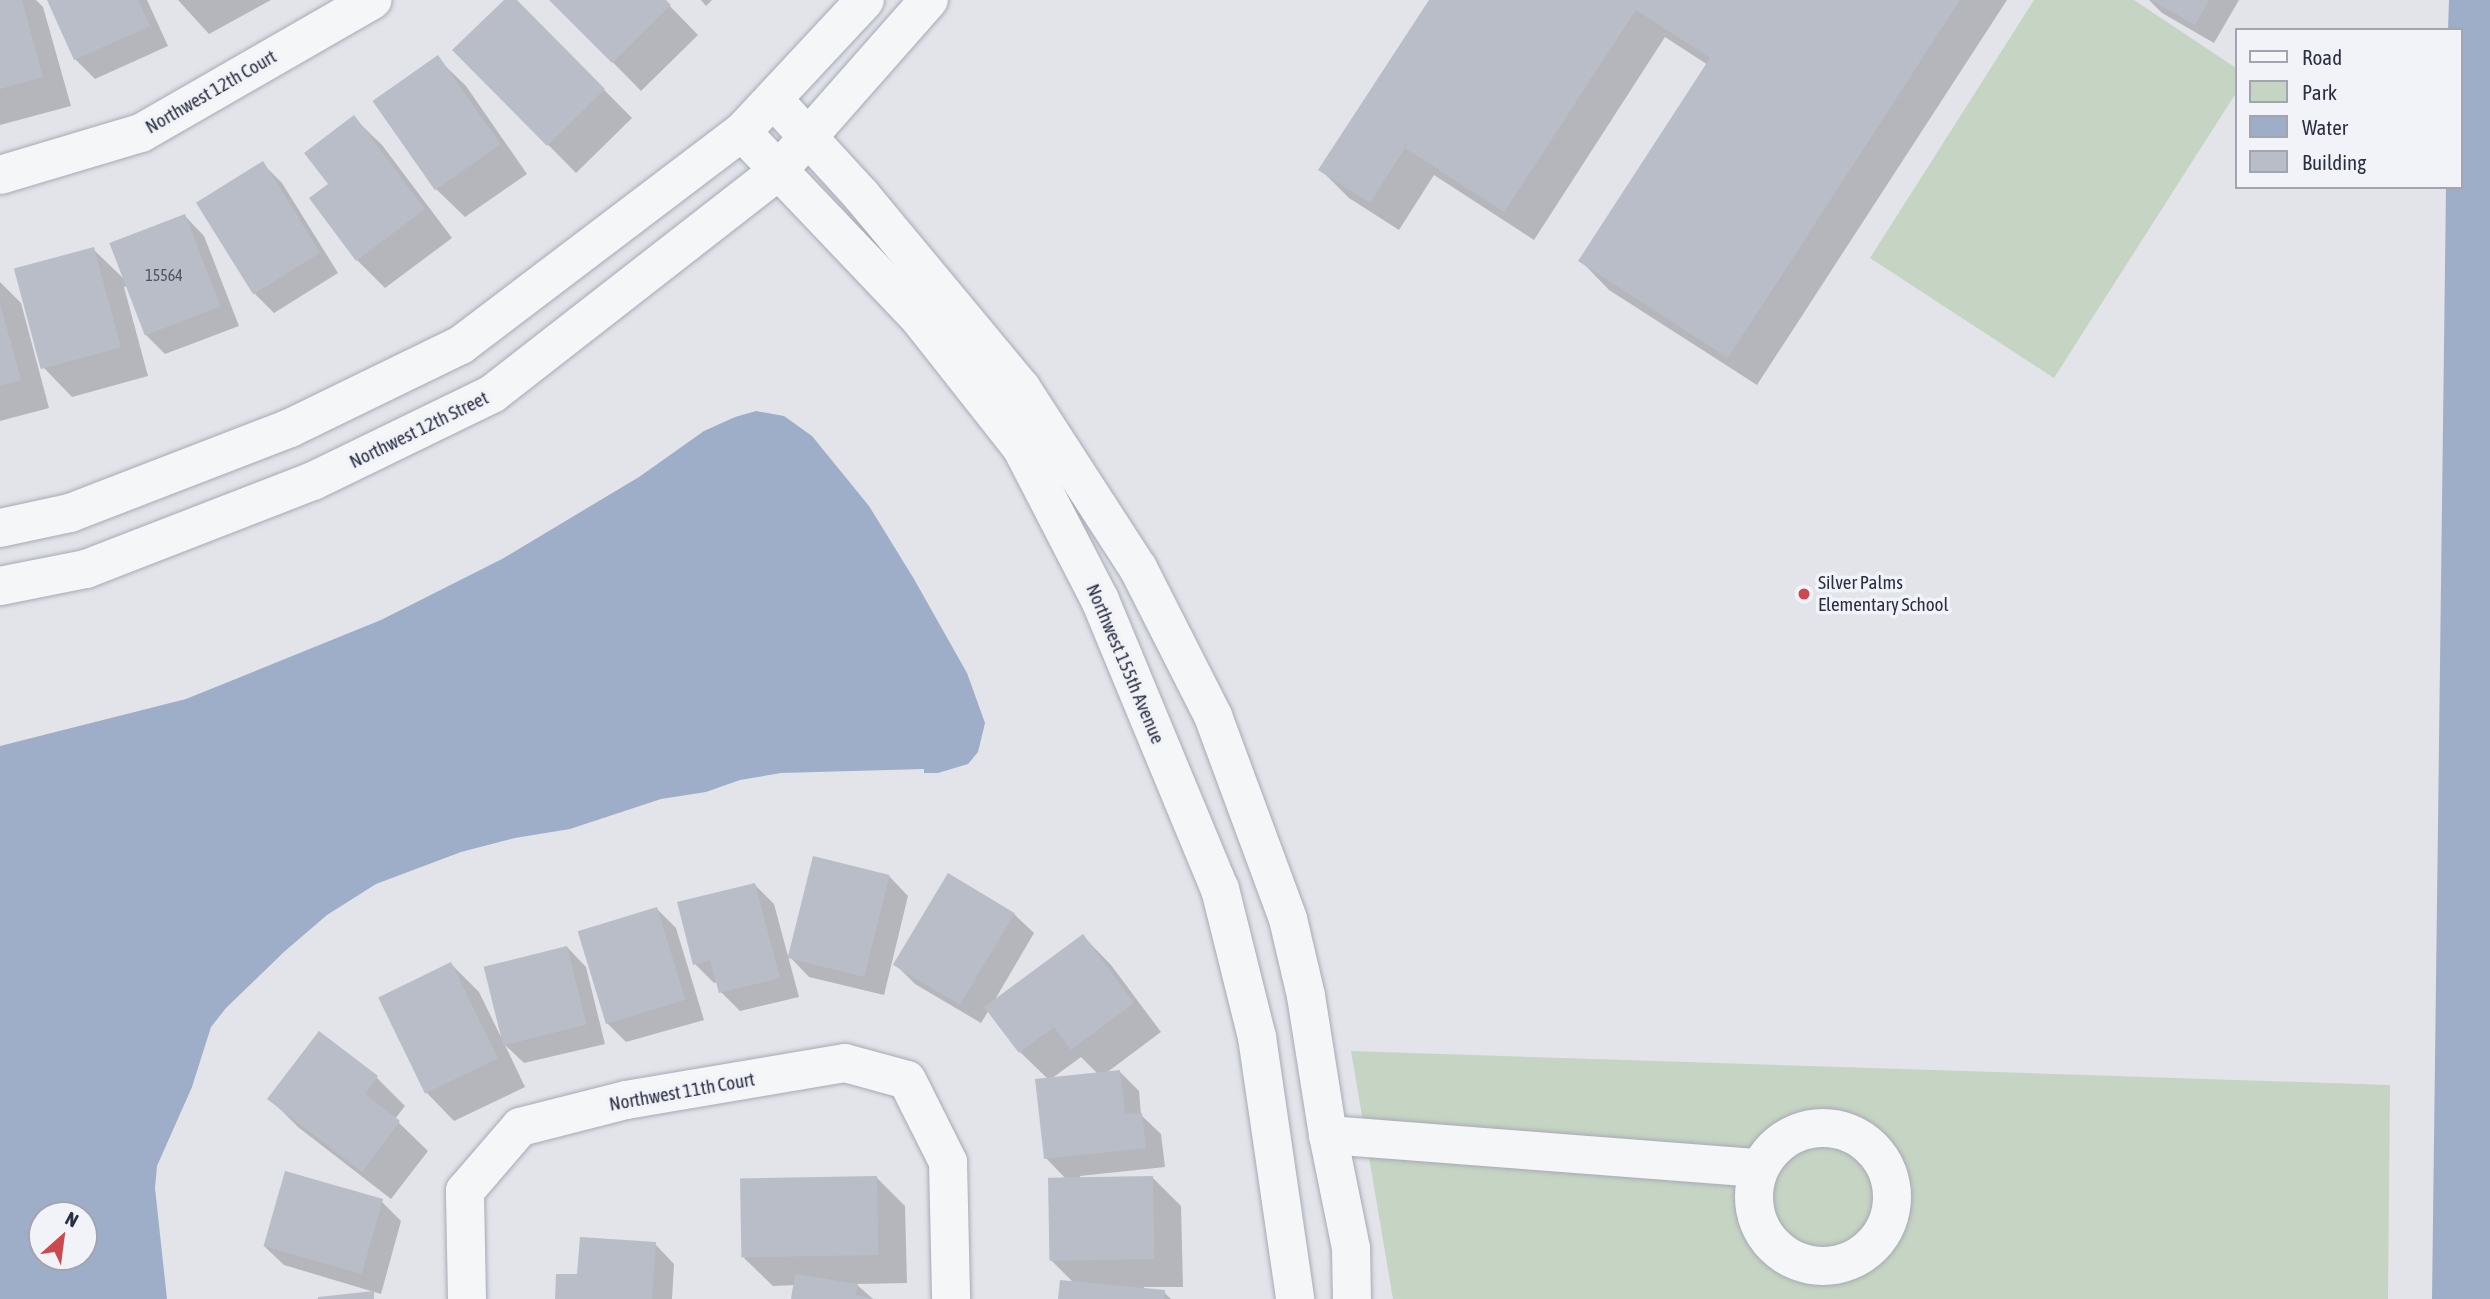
<!DOCTYPE html>
<style>
body{margin:0}
#map{position:relative;width:2490px;height:1299px;overflow:hidden;background:#e2e4ea;font-family:"Asap Condensed",sans-serif}
div>[style]{position:absolute}
[style*='--x']{left:calc(var(--x)*1px);top:calc(var(--y)*1px);width:calc(var(--w)*1px);rotate:calc(var(--a)*1deg)}
.green>*{inset:0;background:#c6d4c3}
.water>*{inset:0;background:#9eaec9}
.shadow>*{inset:0;background:#0003}
.building>*{inset:0;background:#b9bdc7;transform-origin:0 0}
.roads{filter:drop-shadow(0 0 2px #a7aab4) drop-shadow(0 0 2px #a7aab4)}
.minor>*{height:38px;margin:-19px;padding:0 19px;transform-origin:19px;border-radius:19px;background:#f5f6f8}
.minor>.ring{margin:-19px;padding:0;box-sizing:content-box;background:none;border:38px solid #f5f6f8;border-radius:50%}
.dots>*{width:19px;height:19px;translate:-50% -50%;box-sizing:border-box;border:4px solid #f2f3f8;border-radius:50%}
span{translate:-50% -50%;white-space:nowrap;text-align:center;line-height:1.15;-webkit-text-stroke:7px #f2f3f8;paint-order:stroke}
.number-label{font-size:16px;color:#4e5363}
.number-label span{-webkit-text-stroke-width:0}
.street-label{font-size:19px;color:#2a3042}
.poi-label{font-size:19px;color:#2a3042}
.left{translate:0 -50%;text-align:left}
.legend{position:absolute;left:2235px;top:28px;width:228px;height:161px;box-sizing:border-box;background:#f2f3f8;border:2px solid #a2a5af;margin:0;padding:9px 12px;list-style:none;font-size:21px;color:#2a3042}
.legend li{display:flex;align-items:center;gap:14px;height:35px}
.legend b{width:35px;border:2px solid #a2a5af}
.north{position:absolute;left:28px;top:1201px;width:70px;height:70px;box-sizing:border-box;background:#f2f3f8;border:2px solid #a2a5af;border-radius:50%;rotate:28deg;font-size:19px;font-weight:700;line-height:28px;text-align:center;color:#2a3042}
.north::after{content:'';display:block;margin:auto;width:24px;height:32px;background:#cc4a4e;clip-path:polygon(50% 0,100% 100%,50% 72%,0 100%)}
</style>
<div id="map">
<div class="green">
<i style="clip-path:polygon(2034px 0,2134px 0,2236px 68px,2236px 93px,2054px 378px,1870px 258px)"></i>
<i style="clip-path:polygon(1351px 1051px,2390px 1085px,2388px 1299px,1393px 1299px)"></i>
</div>
<div class="water">
<i style="clip-path:polygon(2449px 0,2490px 0,2490px 1299px,2432px 1299px,2446px 187px,2460px 187px,2460px 30px,2448px 30px)"></i>
<i style="clip-path:polygon(evenodd,756px 411px,784px 416px,812px 436px,869px 506px,914px 579px,967px 673px,985px 723px,978px 752px,968px 764px,938px 773px,924px 773px,924px 769px,781px 773px,740px 780px,706px 792px,661px 799px,570px 829px,515px 838px,461px 852px,376px 884px,327px 915px,285px 951px,226px 1008px,211px 1027px,192px 1087px,157px 1166px,155px 1188px,167px 1299px,0 1299px,0 746px,186px 699px,381px 620px,502px 559px,639px 477px,704px 431px,735px 417px,756px 411px,42px 1215px,84px 1215px,84px 1257px,42px 1257px,42px 1215px)"></i>
</div>
<div class="shadow">
<i style="clip-path:polygon(0 0,36px 0,43px 7px,71px 106px,0 125px)"></i>
<i style="clip-path:polygon(49px 0,147px 0,168px 46px,95px 79px,75px 59px)"></i>
<i style="clip-path:polygon(178px 0,271px 0,209px 34px)"></i>
<i style="clip-path:polygon(506px 0,515px 0,632px 118px,576px 173px,455px 50px)"></i>
<i style="clip-path:polygon(552px 0,664px 0,698px 35px,641px 91px)"></i>
<i style="clip-path:polygon(701px 0,712px 0,706px 6px)"></i>
<i style="clip-path:polygon(1431px 0,2007px 0,1757px 385px,1609px 290px,1581px 261px,1708px 65px,1665px 37px,1534px 240px,1434px 175px,1399px 230px,1349px 198px,1321px 170px)"></i>
<i style="clip-path:polygon(2149px 0,2239px 0,2214px 43px,2162px 13px)"></i>
<i style="clip-path:polygon(437px 58px,466px 86px,527px 174px,465px 217px,436px 189px)"></i>
<i style="clip-path:polygon(353px 117px,382px 145px,452px 238px,385px 288px,357px 260px,330px 185px)"></i>
<i style="clip-path:polygon(263px 164px,282px 183px,338px 273px,274px 313px,255px 294px)"></i>
<i style="clip-path:polygon(185px 216px,204px 236px,239px 326px,165px 354px,145px 334px,127px 286px,124px 287px,148px 376px,72px 397px,44px 368px,93px 249px,125px 280px)"></i>
<i style="clip-path:polygon(0 282px,21px 303px,49px 408px,0 421px)"></i>
<i style="clip-path:polygon(889px 876px,908px 896px,884px 995px,809px 977px,790px 957px)"></i>
<i style="clip-path:polygon(755px 885px,774px 904px,799px 997px,740px 1011px,721px 992px,718px 982px,714px 983px,695px 964px)"></i>
<i style="clip-path:polygon(657px 909px,676px 928px,704px 1020px,626px 1042px,607px 1023px)"></i>
<i style="clip-path:polygon(evenodd,1014px 914px,1034px 933px,993px 1003px,1083px 936px,1111px 965px,1161px 1032px,1106px 1073px,1120px 1072px,1139px 1091px,1141px 1115px,1161px 1134px,1165px 1167px,1080px 1176px,1080px 1179px,1153px 1178px,1181px 1206px,1183px 1287px,1144px 1287px,1144px 1290px,1164px 1292px,1171px 1299px,1060px 1299px,1074px 1283px,1051px 1260px,1066px 1179px,1046px 1158px,1048px 1079px,1020px 1052px,989px 1010px,981px 1023px,915px 984px,896px 965px,1014px 914px,1081px 1057px,1098px 1074px,1051px 1079px,1081px 1057px)"></i>
<i style="clip-path:polygon(567px 947px,586px 967px,605px 1044px,524px 1063px,505px 1045px,525px 1087px,454px 1121px,426px 1092px,451px 964px,479px 992px,501px 1037px)"></i>
<i style="clip-path:polygon(377px 1078px,405px 1106px,395px 1119px,428px 1151px,391px 1199px,298px 1127px,269px 1098px)"></i>
<i style="clip-path:polygon(876px 1177px,905px 1206px,907px 1283px,856px 1284px,873px 1299px,793px 1299px,795px 1285px,773px 1286px,744px 1258px)"></i>
<i style="clip-path:polygon(382px 1202px,401px 1221px,381px 1294px,284px 1265px,264px 1246px)"></i>
<i style="clip-path:polygon(655px 1244px,674px 1264px,672px 1299px,556px 1299px,579px 1276px)"></i>
</div>
<div class="building">
<i style="clip-path:polygon(0 0,22px 0,43px 77px,0 89px)"></i>
<i style="clip-path:polygon(47px 0,138px 0,150px 26px,74px 60px)"></i>
<i style="clip-path:polygon(504px 0,517px 0,605px 89px,547px 146px,452px 50px)"></i>
<i style="clip-path:polygon(549px 0,666px 0,671px 5px,612px 63px)"></i>
<i style="clip-path:polygon(1429px 0,1960px 0,1728px 358px,1578px 261px,1710px 58px,1636px 10px,1504px 212px,1405px 148px,1370px 203px,1318px 170px)"></i>
<i style="clip-path:polygon(2151px 0,2209px 0,2195px 25px)"></i>
<i style="left:438px;top:55px;width:109px;height:80px;rotate:55deg"></i>
<i style="clip-path:polygon(354px 115px,425px 209px,356px 261px,309px 198px,328px 184px,304px 153px)"></i>
<i style="left:263px;top:161px;width:108px;height:79px;rotate:58deg"></i>
<i style="left:185px;top:214px;width:99px;height:81px;rotate:69deg"></i>
<i style="left:94px;top:247px;width:104px;height:83px;rotate:75deg"></i>
<i style="clip-path:polygon(0 303px,21px 380px,0 386px)"></i>
<i style="left:813px;top:856px;width:79px;height:105px;rotate:14deg"></i>
<i style="left:948px;top:873px;width:78px;height:107px;rotate:31deg"></i>
<i style="clip-path:polygon(755px 883px,780px 978px,719px 993px,710px 960px,693px 965px,677px 902px)"></i>
<i style="left:657px;top:907px;width:97px;height:83px;rotate:73deg"></i>
<i style="clip-path:polygon(1083px 934px,1134px 1003px,1071px 1050px,1054px 1027px,1019px 1053px,984px 1007px)"></i>
<i style="left:567px;top:946px;width:81px;height:86px;rotate:76deg"></i>
<i style="left:451px;top:962px;width:107px;height:81px;rotate:64deg"></i>
<i style="clip-path:polygon(319px 1031px,378px 1076px,365px 1094px,400px 1121px,362px 1172px,267px 1099px)"></i>
<i style="clip-path:polygon(1120px 1070px,1125px 1114px,1142px 1113px,1146px 1148px,1044px 1159px,1035px 1079px)"></i>
<i style="left:285px;top:1171px;width:102px;height:78px;rotate:16deg"></i>
<i style="left:877px;top:1176px;width:79px;height:137px;rotate:89deg"></i>
<i style="left:1153px;top:1176px;width:83px;height:105px;rotate:89deg"></i>
<i style="clip-path:polygon(580px 1237px,656px 1242px,652px 1299px,555px 1299px,556px 1274px,577px 1274px)"></i>
<i style="clip-path:polygon(795px 1274px,858px 1284px,856px 1295px,874px 1299px,791px 1299px)"></i>
<i style="clip-path:polygon(1060px 1280px,1165px 1290px,1164px 1299px,1058px 1299px)"></i>
<i style="clip-path:polygon(374px 1291px,374px 1299px,318px 1299px,318px 1297px)"></i>
</div>
<div class="roads">
<div class="minor">
<i style="--x:774;--y:100;--w:129;--a:47.5"></i>
<i style="--x:861;--y:195;--w:252;--a:50.3"></i>
<i style="--x:1022;--y:389;--w:213;--a:57.1"></i>
<i style="--x:1138;--y:568;--w:166;--a:63.1"></i>
<i style="--x:1213;--y:716;--w:216;--a:69.7"></i>
<i style="--x:1288;--y:919;--w:79;--a:76.8"></i>
<i style="--x:1306;--y:996;--w:141;--a:81"></i>
<i style="--x:1328;--y:1135;--w:115;--a:78.5"></i>
<i style="--x:1351;--y:1248;--w:51;--a:88.9"></i>
<i style="--x:742;--y:132;--w:257;--a:46.4"></i>
<i style="--x:919;--y:318;--w:164;--a:51.7"></i>
<i style="--x:1021;--y:447;--w:172;--a:62.7"></i>
<i style="--x:1100;--y:600;--w:313;--a:67.5"></i>
<i style="--x:1220;--y:889;--w:153;--a:76"></i>
<i style="--x:1257;--y:1037;--w:265;--a:81.7"></i>
<i style="--x:0;--y:175;--w:147;--a:-16.6"></i>
<i style="--x:141;--y:133;--w:267;--a:-29.9"></i>
<i style="--x:0;--y:528;--w:72;--a:-12.1"></i>
<i style="--x:70;--y:513;--w:236;--a:-21.1"></i>
<i style="--x:290;--y:428;--w:190;--a:-25.9"></i>
<i style="--x:461;--y:345;--w:353;--a:-37.2"></i>
<i style="--x:742;--y:132;--w:180;--a:-47"></i>
<i style="--x:0;--y:586;--w:88;--a:-11.2"></i>
<i style="--x:86;--y:569;--w:243;--a:-21.2"></i>
<i style="--x:313;--y:481;--w:199;--a:-25.9"></i>
<i style="--x:492;--y:394;--w:363;--a:-37.9"></i>
<i style="--x:778;--y:171;--w:228;--a:-48.6"></i>
<i class="ring" style="left:1754px;top:1128px;width:100px;height:100px"></i>
<i style="--x:1328;--y:1135;--w:432;--a:4.4"></i>
<i style="--x:467;--y:1299;--w:108;--a:-91.1"></i>
<i style="--x:465;--y:1191;--w:84;--a:-49.3"></i>
<i style="--x:520;--y:1127;--w:109;--a:-14.3"></i>
<i style="--x:626;--y:1100;--w:222;--a:-9.6"></i>
<i style="--x:845;--y:1063;--w:64;--a:15.3"></i>
<i style="--x:907;--y:1080;--w:92;--a:63.4"></i>
<i style="--x:948;--y:1162;--w:137;--a:88.7"></i>
</div>
</div>
<div class="dots">
<i style="left:1804px;top:594px;background:#cc4a4e"></i>
</div>
<div class="number-label">
<span style="left:164px;top:275px">15564</span>
</div>
<div class="street-label">
<span style="left:211px;top:92px;rotate:-30deg">Northwest 12th Court</span>
<span style="left:419px;top:430px;rotate:-26deg">Northwest 12th Street</span>
<span style="left:1125px;top:664px;rotate:67deg">Northwest 155th Avenue</span>
<span style="left:682px;top:1092px;rotate:-10deg">Northwest 11th Court</span>
</div>
<div class="poi-label">
<span class="left" style="left:1818px;top:594px">Silver Palms<br>Elementary School</span>
</div>
<ul class="legend">
<li><b style="height:9px;background:#f5f6f8"></b>Road</li>
<li><b style="height:19px;background:#c6d4c3"></b>Park</li>
<li><b style="height:19px;background:#9eaec9"></b>Water</li>
<li><b style="height:19px;background:#b9bdc7"></b>Building</li>
</ul>
<div class="north">N</div>
</div>
